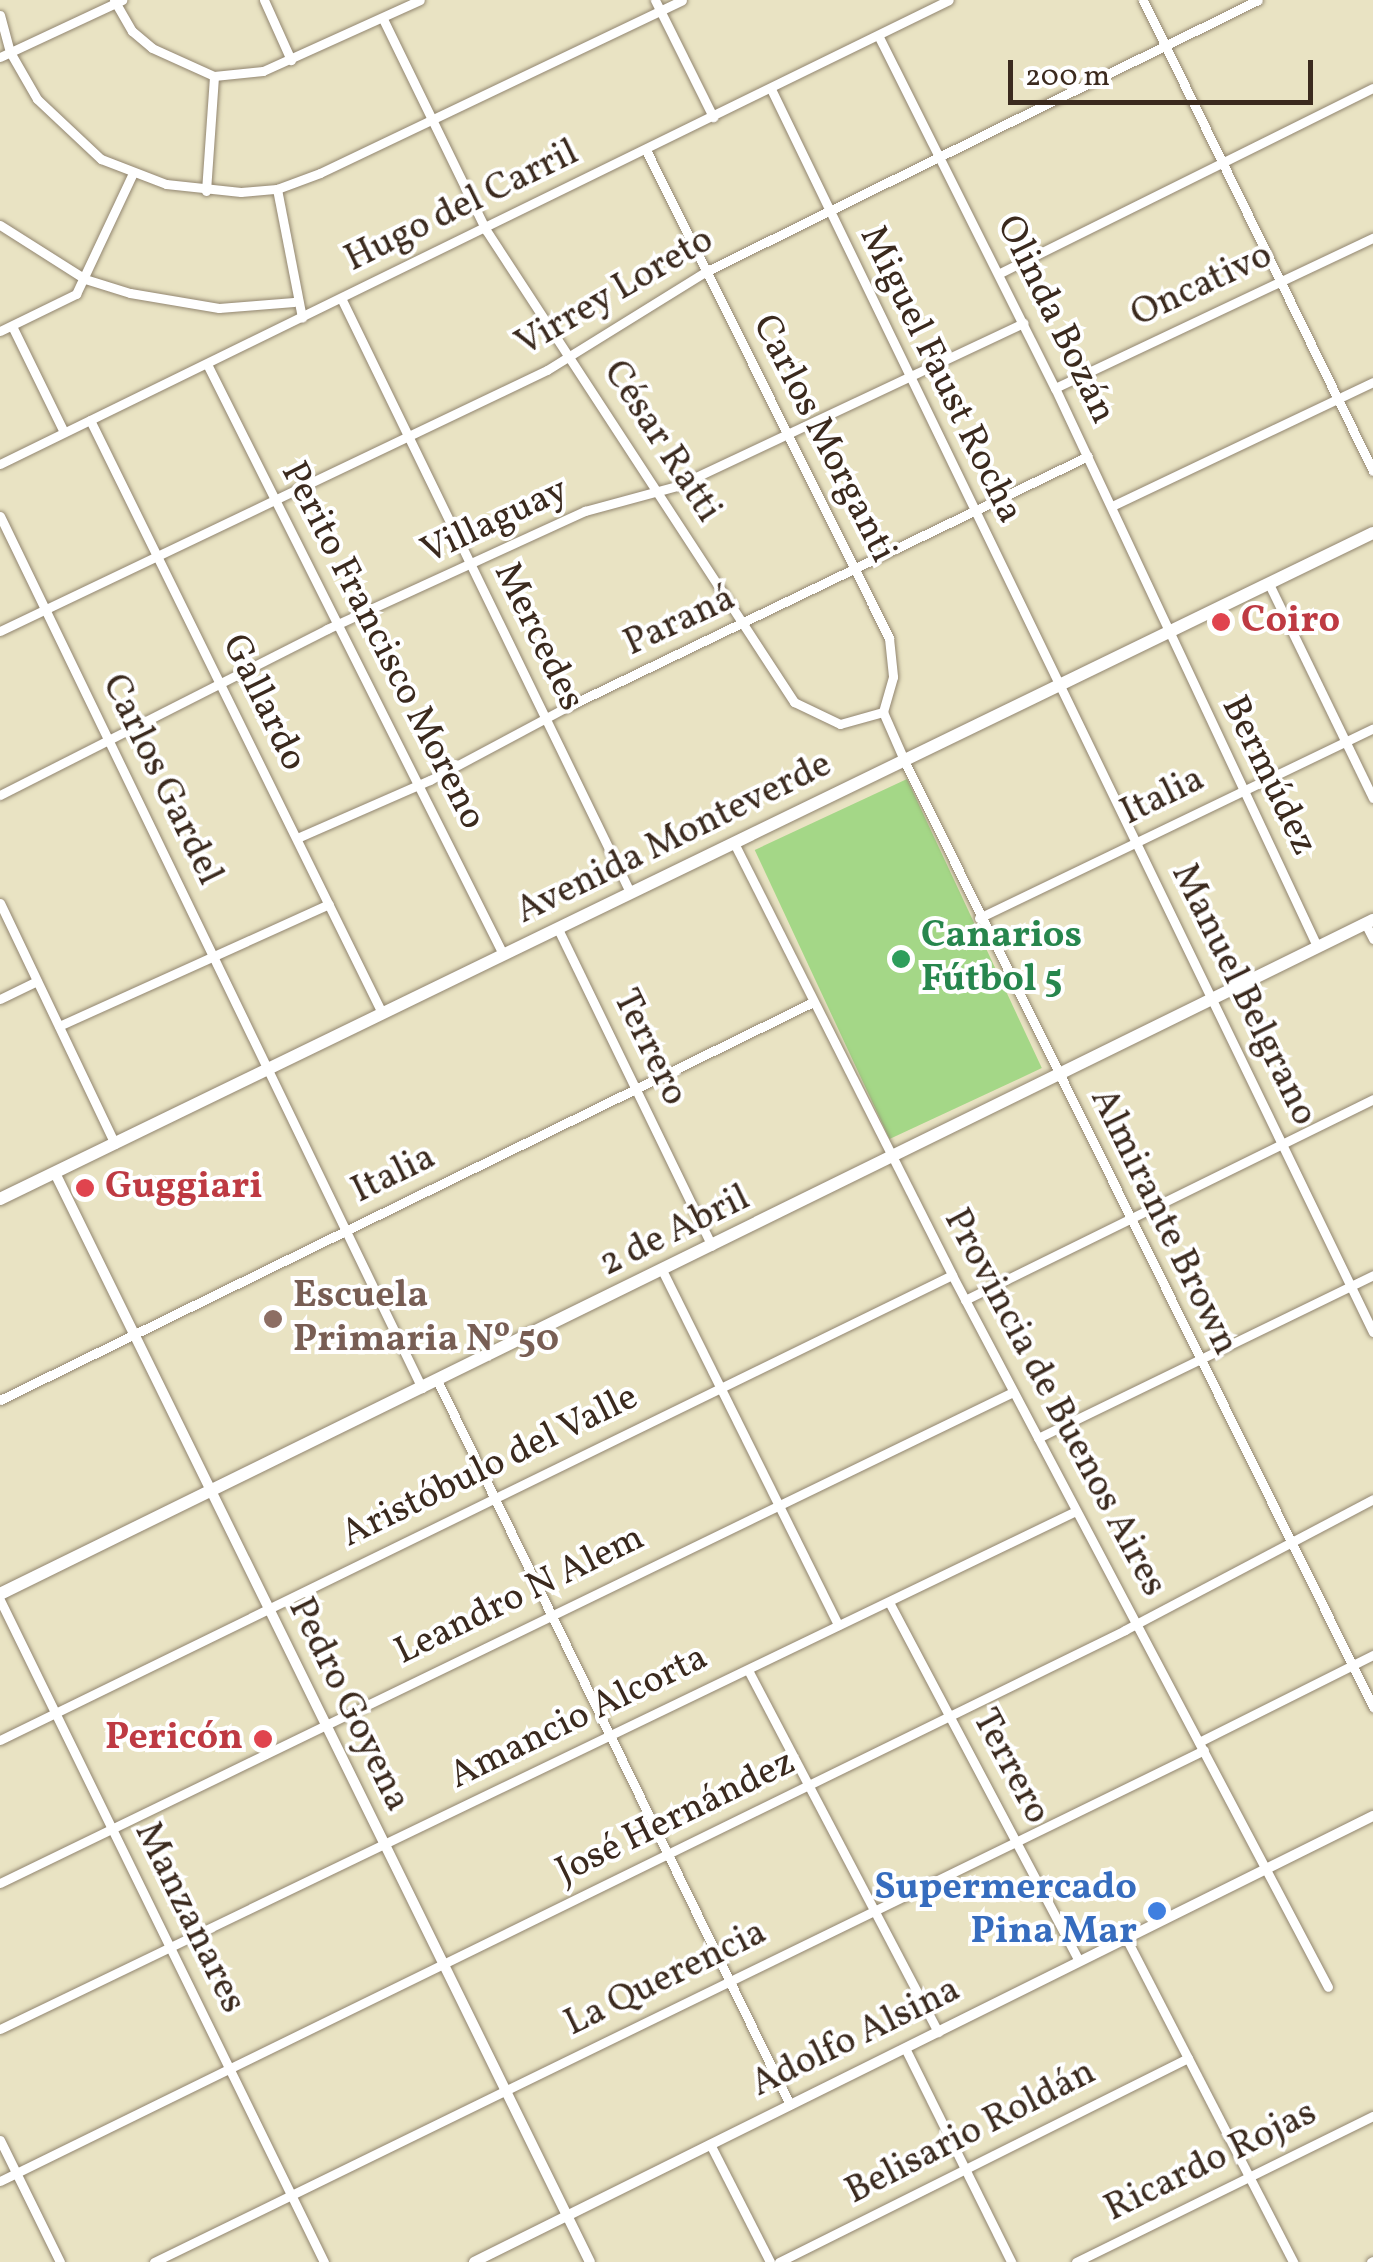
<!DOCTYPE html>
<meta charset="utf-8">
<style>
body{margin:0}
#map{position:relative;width:1373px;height:2262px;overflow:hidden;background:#e9e3c3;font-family:Vollkorn,serif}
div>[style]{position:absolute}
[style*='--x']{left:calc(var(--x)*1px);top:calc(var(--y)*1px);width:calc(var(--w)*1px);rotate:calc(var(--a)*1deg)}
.green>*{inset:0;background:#a4d787;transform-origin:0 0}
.roads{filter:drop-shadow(0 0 2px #928670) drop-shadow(0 0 2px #928670)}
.minor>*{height:9px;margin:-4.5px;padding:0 4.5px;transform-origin:4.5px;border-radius:4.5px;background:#fff}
.tertiary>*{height:10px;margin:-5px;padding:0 5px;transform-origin:5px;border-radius:5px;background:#fff}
.primary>*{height:12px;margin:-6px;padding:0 6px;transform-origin:6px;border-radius:6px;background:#fff}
.dots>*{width:28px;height:28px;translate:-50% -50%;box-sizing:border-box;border:5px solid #fff;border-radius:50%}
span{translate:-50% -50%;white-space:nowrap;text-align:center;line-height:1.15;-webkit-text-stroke:8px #fff;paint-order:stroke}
.street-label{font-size:38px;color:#3b2a1e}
.health-label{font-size:38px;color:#be3a42;font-weight:700}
.left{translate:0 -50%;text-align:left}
.right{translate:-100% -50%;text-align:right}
.leisure-label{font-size:38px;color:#27864d;font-weight:700}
.education-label{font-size:38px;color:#785e54;font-weight:700}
.shop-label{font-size:38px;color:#366cbe;font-weight:700}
.scale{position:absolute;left:1008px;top:60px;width:305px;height:45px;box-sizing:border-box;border:5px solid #3b2a1e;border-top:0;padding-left:12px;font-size:30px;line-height:35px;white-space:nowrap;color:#3b2a1e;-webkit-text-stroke:8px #fff;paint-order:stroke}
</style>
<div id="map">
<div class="green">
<i style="left:907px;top:779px;width:319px;height:168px;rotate:65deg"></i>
</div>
<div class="roads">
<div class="minor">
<i style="--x:114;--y:0;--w:36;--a:60"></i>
<i style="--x:132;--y:31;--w:26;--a:40"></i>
<i style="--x:152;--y:48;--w:68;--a:24.3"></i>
<i style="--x:214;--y:76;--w:49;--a:-5.8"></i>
<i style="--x:263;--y:71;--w:172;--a:-24.3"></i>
<i style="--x:264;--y:0;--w:66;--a:65.8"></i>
<i style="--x:655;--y:0;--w:131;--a:63.6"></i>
<i style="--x:1143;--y:0;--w:524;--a:63.97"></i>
<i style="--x:0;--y:15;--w:38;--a:75"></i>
<i style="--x:10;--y:52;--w:54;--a:60.1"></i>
<i style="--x:37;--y:99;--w:88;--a:43.2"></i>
<i style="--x:101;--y:159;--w:70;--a:21"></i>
<i style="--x:166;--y:184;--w:75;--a:6.1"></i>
<i style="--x:241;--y:192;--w:36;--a:-5"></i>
<i style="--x:277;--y:189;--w:46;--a:-20.4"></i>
<i style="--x:320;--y:173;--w:401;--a:-25.5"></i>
<i style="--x:383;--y:19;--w:235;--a:64"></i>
<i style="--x:486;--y:230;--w:564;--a:56.87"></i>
<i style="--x:794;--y:702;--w:51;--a:25.6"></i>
<i style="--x:840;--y:724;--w:45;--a:-15.6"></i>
<i style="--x:879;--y:37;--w:393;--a:63.4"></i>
<i style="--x:1055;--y:388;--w:616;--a:64.85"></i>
<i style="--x:0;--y:57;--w:135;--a:-25"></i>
<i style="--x:771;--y:89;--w:1381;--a:64.16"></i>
<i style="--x:646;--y:150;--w:545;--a:63.53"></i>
<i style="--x:889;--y:638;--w:39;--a:84"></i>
<i style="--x:893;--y:677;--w:36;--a:106"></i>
<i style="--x:883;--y:712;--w:55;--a:66.3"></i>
<i style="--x:905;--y:762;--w:1055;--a:63.65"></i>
<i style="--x:277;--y:189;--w:131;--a:79"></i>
<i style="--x:206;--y:191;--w:115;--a:-86"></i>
<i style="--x:0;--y:225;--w:101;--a:32.4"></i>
<i style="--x:85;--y:279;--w:47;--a:17.3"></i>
<i style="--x:130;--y:293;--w:90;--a:9.6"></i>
<i style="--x:219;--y:308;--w:75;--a:-4.6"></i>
<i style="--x:1000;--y:273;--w:416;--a:-26.4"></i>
<i style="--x:342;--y:300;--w:658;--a:64.06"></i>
<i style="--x:12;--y:326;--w:118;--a:63.9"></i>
<i style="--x:0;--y:331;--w:85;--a:-26"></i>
<i style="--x:76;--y:294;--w:132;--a:-64.8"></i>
<i style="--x:207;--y:364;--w:660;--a:63.36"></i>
<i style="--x:1055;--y:388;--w:352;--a:-25.3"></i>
<i style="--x:90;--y:420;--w:661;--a:63.78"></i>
<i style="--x:0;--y:464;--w:1056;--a:-26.06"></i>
<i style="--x:1112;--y:506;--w:289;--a:-25.4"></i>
<i style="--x:0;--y:516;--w:969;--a:64.18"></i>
<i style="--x:1269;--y:584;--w:238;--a:64.1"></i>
<i style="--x:0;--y:631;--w:606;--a:-25.51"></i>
<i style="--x:547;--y:370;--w:186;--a:-31.8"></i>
<i style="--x:705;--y:272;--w:616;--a:-26.19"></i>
<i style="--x:0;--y:795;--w:367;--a:-26.9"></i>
<i style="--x:327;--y:629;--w:284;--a:-24.6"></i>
<i style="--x:585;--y:511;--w:95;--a:-15.2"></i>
<i style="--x:677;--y:486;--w:383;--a:-25.2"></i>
<i style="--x:297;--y:838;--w:145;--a:-23.6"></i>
<i style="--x:430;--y:780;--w:155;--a:-28.1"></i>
<i style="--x:567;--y:707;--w:578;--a:-25.72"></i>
<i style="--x:734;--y:843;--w:484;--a:63.2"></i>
<i style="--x:952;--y:1275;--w:805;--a:62.16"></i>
<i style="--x:0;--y:903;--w:267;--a:64.5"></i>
<i style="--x:979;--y:918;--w:437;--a:-25.7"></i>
<i style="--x:1365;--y:923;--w:18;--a:63"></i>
<i style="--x:558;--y:929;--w:352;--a:64.1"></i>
<i style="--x:0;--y:999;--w:41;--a:-25.9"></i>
<i style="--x:59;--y:1026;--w:296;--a:-24.3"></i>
<i style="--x:663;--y:1272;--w:394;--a:63.6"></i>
<i style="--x:965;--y:1300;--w:455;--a:-26.2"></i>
<i style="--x:437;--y:1380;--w:806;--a:64.04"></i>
<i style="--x:0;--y:1400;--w:905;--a:-26.08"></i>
<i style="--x:1038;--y:1438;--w:373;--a:-25.9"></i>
<i style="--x:0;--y:1600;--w:737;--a:63.92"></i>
<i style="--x:889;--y:1602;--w:406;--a:62.1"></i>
<i style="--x:748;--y:1670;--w:409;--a:62.3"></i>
<i style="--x:0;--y:1740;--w:1059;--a:-26.03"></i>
<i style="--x:1199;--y:1742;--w:195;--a:-26.6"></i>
<i style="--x:0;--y:1883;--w:1126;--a:-25.86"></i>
<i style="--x:1126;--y:1938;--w:365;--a:62.7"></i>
<i style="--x:0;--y:2029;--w:1194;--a:-25.71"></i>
<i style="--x:905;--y:2048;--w:239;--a:63.6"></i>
<i style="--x:0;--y:2140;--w:136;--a:63.8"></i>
<i style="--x:710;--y:2144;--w:132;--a:63"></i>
<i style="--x:0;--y:2181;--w:1253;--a:-26.09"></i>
<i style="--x:1125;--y:1630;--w:280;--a:-27.8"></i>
<i style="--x:154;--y:2262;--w:1168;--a:-25.99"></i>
<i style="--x:779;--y:2262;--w:457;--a:-26.5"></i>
<i style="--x:1076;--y:2262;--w:331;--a:-26.2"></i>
<i style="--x:1371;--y:2262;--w:2;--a:-27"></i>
</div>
<div class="tertiary">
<i style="--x:55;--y:1173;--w:1213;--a:63.84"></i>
<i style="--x:474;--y:2262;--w:1004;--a:-26.39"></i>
</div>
<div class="primary">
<i style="--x:0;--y:1199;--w:1526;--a:-25.88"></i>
<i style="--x:0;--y:1594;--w:1530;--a:-26.15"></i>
</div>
</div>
<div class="dots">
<i style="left:1221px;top:622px;background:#e0444e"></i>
<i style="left:901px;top:959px;background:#2e9e5b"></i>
<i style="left:85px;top:1188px;background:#e0444e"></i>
<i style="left:273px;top:1319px;background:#8d6e63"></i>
<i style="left:263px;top:1739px;background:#e0444e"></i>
<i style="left:1157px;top:1911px;background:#3f7fe0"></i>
</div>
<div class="street-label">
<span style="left:462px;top:207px;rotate:-26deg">Hugo del Carril</span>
<span style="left:1202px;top:286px;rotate:-25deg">Oncativo</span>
<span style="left:615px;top:293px;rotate:-30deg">Virrey Loreto</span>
<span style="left:1055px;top:320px;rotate:64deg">Olinda Bozán</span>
<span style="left:940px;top:375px;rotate:64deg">Miguel Faust Rocha</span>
<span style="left:823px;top:439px;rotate:63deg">Carlos Morganti</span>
<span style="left:661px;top:442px;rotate:57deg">César Ratti</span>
<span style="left:495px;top:522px;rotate:-25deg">Villaguay</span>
<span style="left:680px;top:622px;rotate:-25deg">Paraná</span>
<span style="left:538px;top:637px;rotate:64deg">Mercedes</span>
<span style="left:382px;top:646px;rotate:63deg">Perito Francisco Moreno</span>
<span style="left:263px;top:703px;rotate:64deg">Gallardo</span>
<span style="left:1268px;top:776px;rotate:64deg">Bermúdez</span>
<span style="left:161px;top:780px;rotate:64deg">Carlos Gardel</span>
<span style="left:1163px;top:797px;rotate:-26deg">Italia</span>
<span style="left:674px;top:839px;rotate:-26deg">Avenida Monteverde</span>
<span style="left:1243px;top:995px;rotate:64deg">Manuel Belgrano</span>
<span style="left:649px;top:1048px;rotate:64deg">Terrero</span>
<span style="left:394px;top:1175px;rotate:-26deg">Italia</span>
<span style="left:1163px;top:1222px;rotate:64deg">Almirante Brown</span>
<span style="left:675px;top:1232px;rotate:-26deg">2 de Abril</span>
<span style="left:1054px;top:1403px;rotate:62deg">Provincia de Buenos Aires</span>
<span style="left:490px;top:1467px;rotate:-26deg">Aristóbulo del Valle</span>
<span style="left:520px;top:1596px;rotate:-26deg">Leandro N Alem</span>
<span style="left:348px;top:1705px;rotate:64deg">Pedro Goyena</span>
<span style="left:579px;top:1718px;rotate:-26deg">Amancio Alcorta</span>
<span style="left:1010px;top:1767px;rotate:62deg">Terrero</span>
<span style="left:676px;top:1818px;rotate:-26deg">José Hernández</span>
<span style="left:189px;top:1918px;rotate:64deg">Manzanares</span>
<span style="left:666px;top:1979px;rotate:-26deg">La Querencia</span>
<span style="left:856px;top:2038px;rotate:-26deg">Adolfo Alsina</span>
<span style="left:971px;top:2133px;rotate:-27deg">Belisario Roldán</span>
<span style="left:1211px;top:2162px;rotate:-26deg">Ricardo Rojas</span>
</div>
<div class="health-label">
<span class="left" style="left:1241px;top:622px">Coiro</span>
<span class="left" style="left:105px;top:1188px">Guggiari</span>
<span class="right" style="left:243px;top:1739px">Pericón</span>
</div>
<div class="leisure-label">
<span class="left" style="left:921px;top:959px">Canarios<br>Fútbol 5</span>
</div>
<div class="education-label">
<span class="left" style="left:293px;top:1319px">Escuela<br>Primaria Nº 50</span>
</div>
<div class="shop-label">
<span class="right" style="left:1137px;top:1911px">Supermercado<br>Pina Mar</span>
</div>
<div class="scale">200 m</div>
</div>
